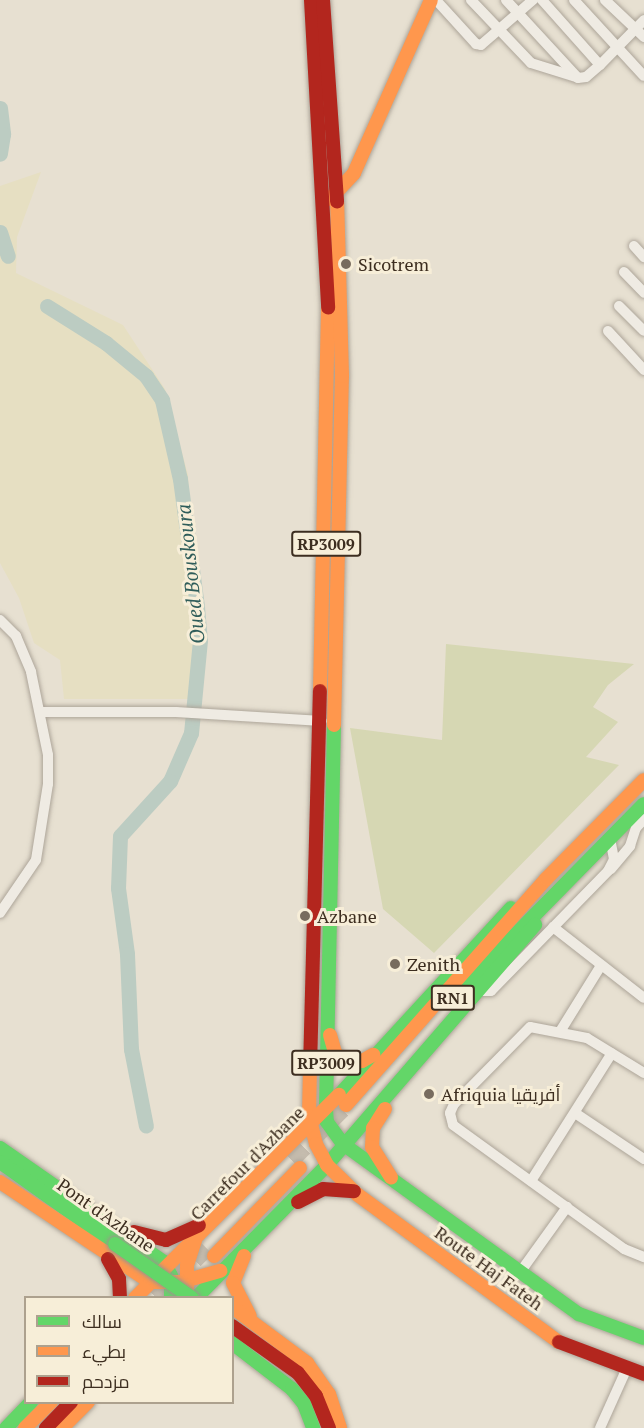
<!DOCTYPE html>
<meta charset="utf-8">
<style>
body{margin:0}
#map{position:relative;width:644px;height:1428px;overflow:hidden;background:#e7e0d1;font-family:"PT Serif",Cairo,serif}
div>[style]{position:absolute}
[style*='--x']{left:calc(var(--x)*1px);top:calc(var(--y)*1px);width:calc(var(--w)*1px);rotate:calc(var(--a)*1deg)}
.farmland>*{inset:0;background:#e6dfc2}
.green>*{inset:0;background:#d6d7b3}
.river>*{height:15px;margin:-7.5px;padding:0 7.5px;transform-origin:7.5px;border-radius:7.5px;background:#bcccc2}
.highway-tunnel>*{height:18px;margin-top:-9px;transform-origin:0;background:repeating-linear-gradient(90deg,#c5bcae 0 18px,transparent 0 27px)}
.roads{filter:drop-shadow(0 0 2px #ada599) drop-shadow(0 0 2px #ada599)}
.street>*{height:10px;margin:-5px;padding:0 5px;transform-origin:5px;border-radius:5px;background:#efebe3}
.fast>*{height:14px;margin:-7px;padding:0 7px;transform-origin:7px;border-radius:7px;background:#63d668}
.slow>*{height:14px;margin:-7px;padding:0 7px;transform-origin:7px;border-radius:7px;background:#ff974d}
.jam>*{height:14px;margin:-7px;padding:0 7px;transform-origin:7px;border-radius:7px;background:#b3261e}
.bridges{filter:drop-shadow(0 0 2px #9c958a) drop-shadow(0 0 2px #9c958a)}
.fast-bridge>*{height:14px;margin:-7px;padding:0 7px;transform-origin:7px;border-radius:7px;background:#63d668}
.dots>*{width:16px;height:16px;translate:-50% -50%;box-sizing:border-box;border:3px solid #f7eed8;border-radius:50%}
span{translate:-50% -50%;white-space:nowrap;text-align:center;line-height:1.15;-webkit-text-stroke:6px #f7eed8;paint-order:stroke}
.shield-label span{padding:2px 4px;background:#f7eed8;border:2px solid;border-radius:4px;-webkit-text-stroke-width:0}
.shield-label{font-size:16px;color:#3d2e20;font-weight:700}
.poi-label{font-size:18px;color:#3d2e20}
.left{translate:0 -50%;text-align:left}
.street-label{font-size:18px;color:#3d2e20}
.water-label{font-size:20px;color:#2f5d5a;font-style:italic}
.legend{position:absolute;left:24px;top:1296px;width:210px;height:108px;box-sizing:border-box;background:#f7eed8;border:2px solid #ada18e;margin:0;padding:8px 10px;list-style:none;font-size:18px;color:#3d2e20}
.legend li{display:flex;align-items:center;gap:12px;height:30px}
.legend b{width:30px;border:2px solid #ada18e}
</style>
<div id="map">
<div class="farmland">
<i style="clip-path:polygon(41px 172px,17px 237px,16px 273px,123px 325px,165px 389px,188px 475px,194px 632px,192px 699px,64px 699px,60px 660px,34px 643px,19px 598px,0 563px,0 186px)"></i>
</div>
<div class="green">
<i style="clip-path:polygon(446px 644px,634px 664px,608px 685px,593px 707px,618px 722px,586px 757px,619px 765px,434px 953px,383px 909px,350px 728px,442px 740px)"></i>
</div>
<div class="river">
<i style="--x:0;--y:108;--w:26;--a:83"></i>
<i style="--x:3;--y:134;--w:20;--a:99"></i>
<i style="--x:0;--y:232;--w:25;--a:72"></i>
<i style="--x:47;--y:306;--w:70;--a:32.1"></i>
<i style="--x:106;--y:343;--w:52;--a:39.5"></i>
<i style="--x:146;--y:376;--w:29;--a:56"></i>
<i style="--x:162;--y:400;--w:81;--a:77.2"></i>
<i style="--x:180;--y:479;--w:129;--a:82.4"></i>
<i style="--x:197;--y:607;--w:33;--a:85"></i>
<i style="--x:200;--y:640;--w:93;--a:95.5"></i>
<i style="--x:191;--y:733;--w:52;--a:113.6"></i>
<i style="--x:170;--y:781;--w:74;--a:132.3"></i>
<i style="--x:120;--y:836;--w:52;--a:92.2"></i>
<i style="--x:118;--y:888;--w:67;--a:82.2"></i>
<i style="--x:127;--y:954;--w:95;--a:87.6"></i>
<i style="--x:131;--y:1049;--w:78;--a:79"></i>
</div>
<div class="highway-tunnel">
<i style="--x:291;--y:1160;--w:78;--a:-45"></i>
<i style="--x:156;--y:1298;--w:71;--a:-45"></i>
</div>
<div class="roads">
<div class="street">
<i style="--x:436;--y:0;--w:59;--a:47.7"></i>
<i style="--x:476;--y:44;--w:5;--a:11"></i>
<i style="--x:481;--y:45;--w:69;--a:-40.9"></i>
<i style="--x:471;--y:0;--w:87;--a:46.4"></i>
<i style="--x:531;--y:63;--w:47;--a:17.3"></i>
<i style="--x:506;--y:0;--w:106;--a:47.3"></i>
<i style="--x:578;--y:78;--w:8;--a:-7"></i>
<i style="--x:586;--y:77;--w:18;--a:-41"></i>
<i style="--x:600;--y:65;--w:63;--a:-45.6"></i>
<i style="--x:542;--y:0;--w:87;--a:48.3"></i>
<i style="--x:574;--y:0;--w:103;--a:47.4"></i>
<i style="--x:605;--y:0;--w:54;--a:43.5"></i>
<i style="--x:634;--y:246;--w:15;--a:48"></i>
<i style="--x:624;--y:272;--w:29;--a:46"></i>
<i style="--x:619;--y:306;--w:35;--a:45"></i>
<i style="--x:608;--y:331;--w:53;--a:47.3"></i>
<i style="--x:0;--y:620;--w:23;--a:45"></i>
<i style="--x:16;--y:636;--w:39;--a:67"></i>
<i style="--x:31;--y:672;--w:85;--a:78.4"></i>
<i style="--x:48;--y:755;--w:29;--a:90"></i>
<i style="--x:48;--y:784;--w:77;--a:99"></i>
<i style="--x:36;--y:860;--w:64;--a:124.2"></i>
<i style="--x:41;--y:712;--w:135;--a:0"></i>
<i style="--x:176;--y:712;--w:146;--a:3.5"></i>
<i style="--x:611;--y:869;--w:30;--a:-50"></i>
<i style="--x:630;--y:846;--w:19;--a:-72"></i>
<i style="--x:636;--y:828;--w:12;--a:-48"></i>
<i style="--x:553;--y:927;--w:115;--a:38"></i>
<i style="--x:477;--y:991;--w:14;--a:0"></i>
<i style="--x:491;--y:991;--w:168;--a:-45.7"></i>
<i style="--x:608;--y:871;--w:13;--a:-63"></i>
<i style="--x:614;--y:859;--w:20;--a:-101"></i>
<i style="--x:561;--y:1030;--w:74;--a:-58.2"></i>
<i style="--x:644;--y:1073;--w:67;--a:-148.4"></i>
<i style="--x:587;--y:1038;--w:58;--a:-169.1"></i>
<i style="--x:530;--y:1027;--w:108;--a:134.6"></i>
<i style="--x:454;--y:1104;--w:10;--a:114"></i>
<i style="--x:450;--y:1113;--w:12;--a:76"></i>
<i style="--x:453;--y:1125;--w:211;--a:35.9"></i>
<i style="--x:624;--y:1249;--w:22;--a:22"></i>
<i style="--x:575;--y:1113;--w:83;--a:33.7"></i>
<i style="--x:531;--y:1181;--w:151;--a:-57.7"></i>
<i style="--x:521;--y:1271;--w:79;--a:-54.3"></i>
<i style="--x:600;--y:1428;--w:66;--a:-65.8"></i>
</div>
<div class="fast">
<i style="--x:334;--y:725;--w:384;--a:91.2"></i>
<i style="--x:326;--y:1109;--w:13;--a:86"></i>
<i style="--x:327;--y:1122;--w:27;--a:54"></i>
<i style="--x:460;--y:991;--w:262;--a:-45.5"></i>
<i style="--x:339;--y:1095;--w:254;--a:-47.4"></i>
<i style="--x:343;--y:1144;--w:291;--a:35.8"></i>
<i style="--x:579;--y:1314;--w:69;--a:20.3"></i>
<i style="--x:0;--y:1148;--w:200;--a:34.8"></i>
<i style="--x:164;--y:1262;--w:16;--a:63"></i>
<i style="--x:171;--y:1276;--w:22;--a:90"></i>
<i style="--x:0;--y:1162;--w:141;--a:35.5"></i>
<i style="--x:196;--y:1298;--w:187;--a:-45.4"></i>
<i style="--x:327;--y:1165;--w:318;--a:-49.1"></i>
<i style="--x:232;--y:1343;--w:76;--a:37.5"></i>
<i style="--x:292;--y:1389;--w:19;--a:51"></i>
<i style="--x:304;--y:1404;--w:26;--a:69"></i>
<i style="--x:6;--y:1428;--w:36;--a:-46"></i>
</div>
<div class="slow">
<i style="--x:330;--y:199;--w:35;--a:-47"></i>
<i style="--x:354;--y:173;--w:189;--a:-66"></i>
<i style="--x:320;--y:691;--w:383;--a:-88.8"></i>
<i style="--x:334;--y:725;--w:349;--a:-88.7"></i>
<i style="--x:342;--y:376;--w:174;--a:-91.6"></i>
<i style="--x:330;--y:1035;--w:19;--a:74"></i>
<i style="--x:335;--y:1053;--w:13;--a:39"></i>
<i style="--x:345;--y:1061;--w:17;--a:0"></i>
<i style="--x:362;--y:1061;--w:13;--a:-29"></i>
<i style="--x:310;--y:1068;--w:48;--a:91.2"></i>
<i style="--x:309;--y:1116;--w:29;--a:76"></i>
<i style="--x:316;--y:1144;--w:24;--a:62"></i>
<i style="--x:346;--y:1105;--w:302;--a:-48.5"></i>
<i style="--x:546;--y:879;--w:139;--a:-45.3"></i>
<i style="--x:385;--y:1109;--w:22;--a:122"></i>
<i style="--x:373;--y:1128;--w:19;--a:93"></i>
<i style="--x:372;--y:1147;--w:36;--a:58"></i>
<i style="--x:327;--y:1165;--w:43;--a:44.1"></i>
<i style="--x:358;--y:1195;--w:249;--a:36.2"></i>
<i style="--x:0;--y:1182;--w:180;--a:33.7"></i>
<i style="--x:150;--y:1282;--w:31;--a:0"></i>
<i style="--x:181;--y:1282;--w:41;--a:-15.8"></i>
<i style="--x:214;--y:1256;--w:123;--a:-45.7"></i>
<i style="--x:244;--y:1256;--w:29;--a:112"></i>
<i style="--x:233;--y:1283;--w:37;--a:63"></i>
<i style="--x:187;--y:1291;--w:26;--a:-90"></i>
<i style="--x:187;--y:1265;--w:26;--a:-72"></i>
<i style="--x:135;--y:1298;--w:288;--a:-44.9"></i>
<i style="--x:232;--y:1307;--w:94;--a:36.7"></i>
<i style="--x:307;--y:1363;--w:38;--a:55"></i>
<i style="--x:329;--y:1394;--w:36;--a:72"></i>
<i style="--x:25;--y:1428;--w:37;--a:-45"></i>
<i style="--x:62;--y:1428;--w:37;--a:-45"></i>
</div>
<div class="jam">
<i style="--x:311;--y:0;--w:308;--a:86.8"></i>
<i style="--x:323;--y:0;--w:202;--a:86"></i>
<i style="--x:310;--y:1068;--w:377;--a:-88.5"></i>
<i style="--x:298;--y:1202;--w:28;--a:-27"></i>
<i style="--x:323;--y:1189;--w:31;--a:4"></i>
<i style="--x:134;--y:1232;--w:33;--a:14"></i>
<i style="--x:166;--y:1240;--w:36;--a:-24"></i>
<i style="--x:108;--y:1259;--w:23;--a:61"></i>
<i style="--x:119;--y:1279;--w:19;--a:87"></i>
<i style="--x:232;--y:1326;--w:81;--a:35.5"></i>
<i style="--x:298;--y:1373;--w:29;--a:52"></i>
<i style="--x:316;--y:1396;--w:35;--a:68"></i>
<i style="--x:559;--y:1342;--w:91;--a:20.6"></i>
<i style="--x:46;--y:1428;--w:36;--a:-46"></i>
</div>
</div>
<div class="bridges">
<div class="fast-bridge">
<i style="--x:115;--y:1244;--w:94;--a:35"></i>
</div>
</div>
<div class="dots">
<i style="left:346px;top:264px;background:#786c5e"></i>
<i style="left:305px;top:916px;background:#786c5e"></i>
<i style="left:395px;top:964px;background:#786c5e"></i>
<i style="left:429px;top:1094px;background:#786c5e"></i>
</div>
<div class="shield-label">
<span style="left:326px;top:544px">RP3009</span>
<span style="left:453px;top:998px">RN1</span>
<span style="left:326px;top:1063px">RP3009</span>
</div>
<div class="poi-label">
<span class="left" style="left:358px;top:264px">Sicotrem</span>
<span class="left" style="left:317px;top:916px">Azbane</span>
<span class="left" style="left:407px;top:964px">Zenith</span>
<span class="left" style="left:441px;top:1094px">Afriquia أفريقيا</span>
</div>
<div class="street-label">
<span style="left:247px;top:1163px;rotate:-45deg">Carrefour d'Azbane</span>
<span style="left:106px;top:1215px;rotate:35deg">Pont d'Azbane</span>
<span style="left:489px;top:1268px;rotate:36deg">Route Haj Fateh</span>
</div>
<div class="water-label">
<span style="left:190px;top:574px;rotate:-96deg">Oued Bouskoura</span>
</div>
<ul class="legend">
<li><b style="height:8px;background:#63d668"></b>سالك</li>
<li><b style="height:8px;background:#ff974d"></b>بطيء</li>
<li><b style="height:8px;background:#b3261e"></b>مزدحم</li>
</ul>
</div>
